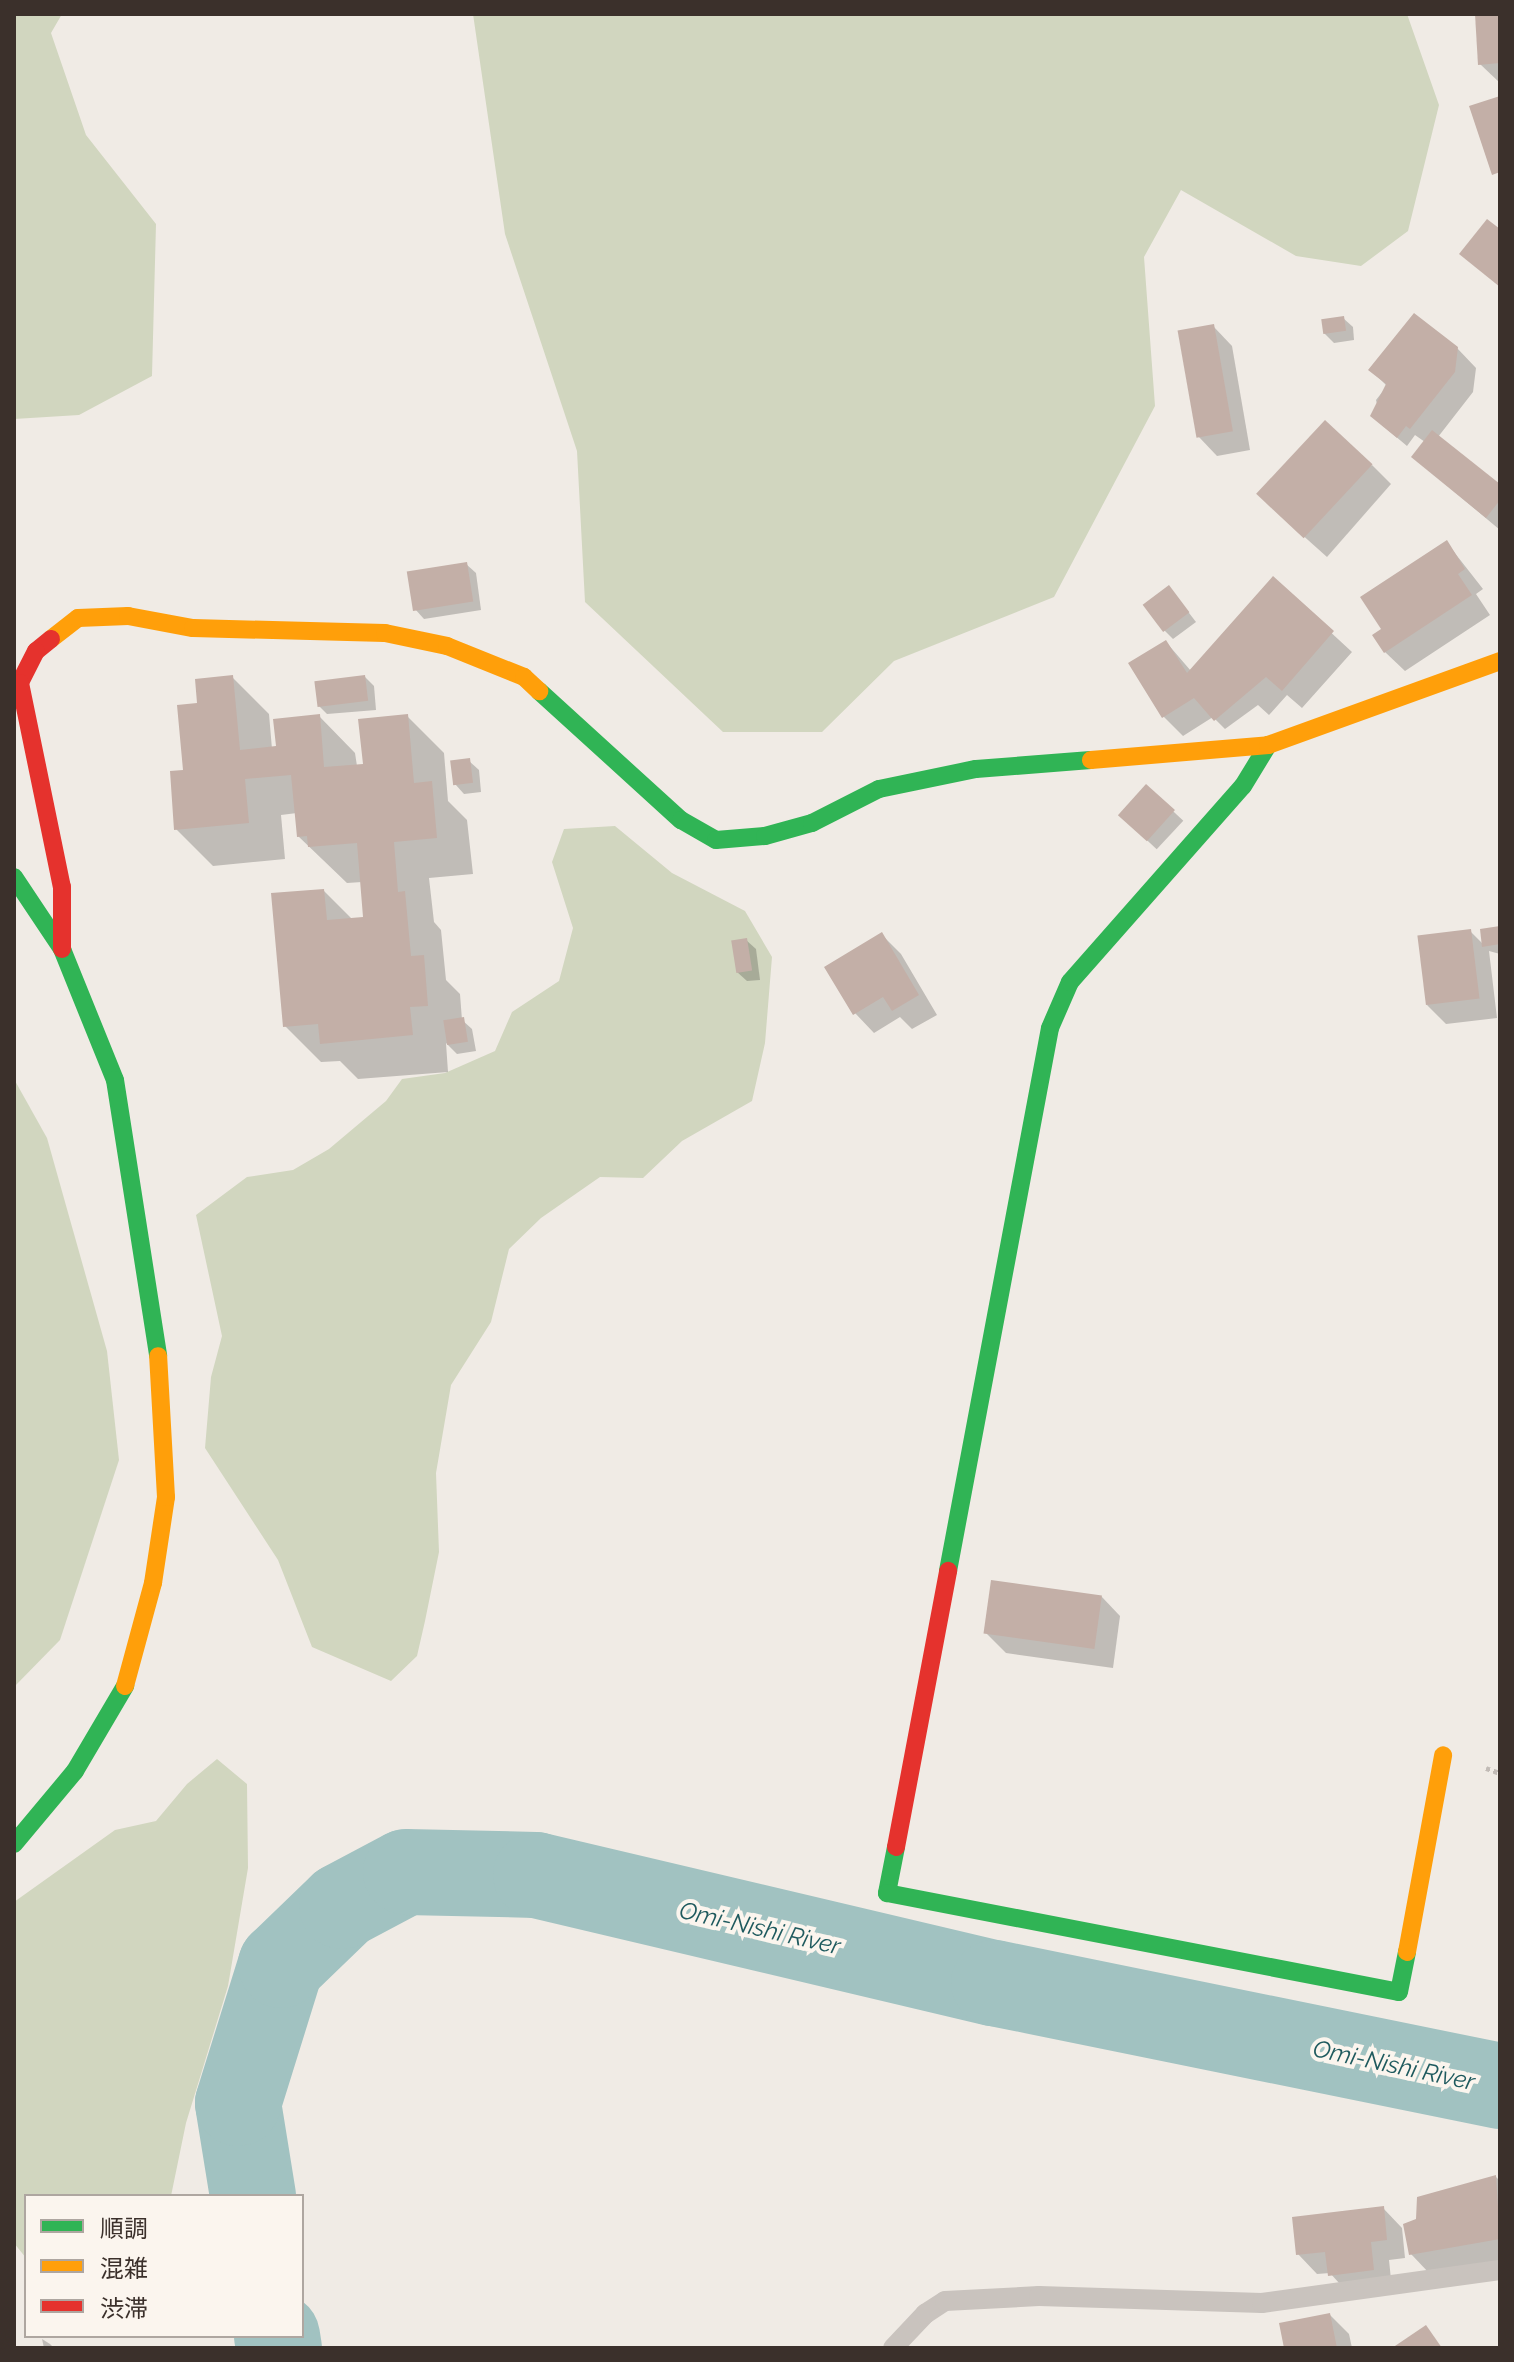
<!DOCTYPE html>
<meta charset="utf-8">
<style>
body{margin:0}
#map{position:relative;width:1514px;height:2362px;overflow:hidden;background:#f0ebe5;font-family:Raleway,"Noto Sans JP",sans-serif}
div>[style]{position:absolute}
[style*='--x']{left:calc(var(--x)*1px);top:calc(var(--y)*1px);width:calc(var(--w)*1px);rotate:calc(var(--a)*1deg)}
.green>*{inset:0;background:#d1d6bf}
.shadow>*{inset:0;background:#0003;transform-origin:0 0}
.river>*{height:86px;margin:-43px;padding:0 43px;transform-origin:43px;border-radius:43px;background:#a1c2c1}
.building>*{inset:0;background:#c3afa7;transform-origin:0 0}
.path>*{height:5px;margin-top:-2.5px;transform-origin:0;background:repeating-linear-gradient(90deg,#c2bbb6 0 4px,transparent 0 8px)}
.lane>*{height:20px;margin:-10px;padding:0 10px;transform-origin:10px;border-radius:10px;background:#c9c3be}
.fast>*{height:18px;margin:-9px;padding:0 9px;transform-origin:9px;border-radius:9px;background:#30b455}
.slow>*{height:18px;margin:-9px;padding:0 9px;transform-origin:9px;border-radius:9px;background:#ff9f0a}
.jam>*{height:18px;margin:-9px;padding:0 9px;transform-origin:9px;border-radius:9px;background:#e5322d}
span{translate:-50% -50%;white-space:nowrap;text-align:center;line-height:1.15;-webkit-text-stroke:8px #fbf5ee;paint-order:stroke}
.water-label{font-size:24px;color:#1f5a5e;font-style:italic}
.frame{position:absolute;inset:0;border:16px solid #3b302b;pointer-events:none}
.legend{position:absolute;left:24px;top:2194px;width:280px;height:144px;box-sizing:border-box;background:#fbf5ee;border:2px solid #aea6a0;margin:0;padding:10px 14px;list-style:none;font-size:24px;color:#3b302b}
.legend li{display:flex;align-items:center;gap:16px;height:40px}
.legend b{width:40px;border:2px solid #aea6a0}
</style>
<div id="map">
<div class="green">
<i style="clip-path:polygon(14px 14px,62px 14px,51px 33px,86px 135px,156px 224px,152px 376px,79px 415px,14px 419px)"></i>
<i style="clip-path:polygon(473px 14px,1407px 14px,1439px 105px,1408px 231px,1361px 266px,1296px 256px,1181px 190px,1144px 257px,1155px 406px,1054px 597px,894px 661px,822px 732px,723px 732px,585px 602px,577px 451px,505px 234px)"></i>
<i style="clip-path:polygon(615px 826px,672px 873px,745px 911px,772px 957px,765px 1043px,752px 1101px,682px 1141px,643px 1178px,600px 1177px,541px 1218px,509px 1249px,491px 1322px,451px 1385px,436px 1473px,439px 1552px,425px 1621px,417px 1656px,391px 1681px,312px 1647px,278px 1560px,205px 1448px,211px 1377px,222px 1336px,196px 1215px,247px 1177px,293px 1170px,329px 1149px,386px 1101px,402px 1079px,445px 1073px,495px 1051px,512px 1012px,559px 981px,573px 928px,552px 862px,564px 829px)"></i>
<i style="clip-path:polygon(14px 1079px,47px 1138px,107px 1351px,119px 1460px,60px 1640px,14px 1687px)"></i>
<i style="clip-path:polygon(217px 1759px,247px 1784px,248px 1868px,228px 1986px,186px 2123px,171px 2196px,26px 2196px,26px 2258px,14px 2243px,14px 1902px,115px 1830px,156px 1821px,187px 1784px)"></i>
</div>
<div class="shadow">
<i style="clip-path:polygon(1477px 14px,1500px 14px,1500px 83px,1480px 64px)"></i>
<i style="clip-path:polygon(1343px 318px,1353px 327px,1354px 340px,1334px 343px,1324px 333px)"></i>
<i style="clip-path:polygon(1213px 326px,1232px 346px,1250px 450px,1217px 456px,1198px 436px)"></i>
<i style="clip-path:polygon(1457px 348px,1476px 368px,1473px 392px,1438px 437px,1500px 486px,1500px 530px,1413px 457px,1425px 442px,1415px 435px,1407px 446px,1382px 425px,1376px 400px,1387px 386px,1371px 370px)"></i>
<i style="clip-path:polygon(1372px 465px,1391px 484px,1327px 557px,1280px 515px)"></i>
<i style="clip-path:polygon(1447px 543px,1483px 589px,1476px 594px,1490px 615px,1405px 671px,1385px 652px,1384px 630px)"></i>
<i style="clip-path:polygon(466px 564px,476px 573px,481px 610px,424px 619px,415px 609px)"></i>
<i style="clip-path:polygon(1273px 579px,1352px 652px,1302px 708px,1287px 695px,1269px 715px,1258px 705px,1225px 729px,1213px 717px,1183px 736px,1164px 717px,1166px 642px,1191px 671px)"></i>
<i style="clip-path:polygon(1169px 587px,1196px 622px,1173px 639px,1164px 630px)"></i>
<i style="clip-path:polygon(232px 677px,269px 714px,272px 749px,319px 716px,355px 753px,357px 766px,365px 766px,407px 716px,444px 753px,448px 801px,467px 820px,473px 874px,429px 878px,434px 922px,441px 930px,446px 980px,460px 994px,462px 1020px,472px 1029px,476px 1051px,457px 1054px,446px 1043px,448px 1072px,358px 1079px,340px 1061px,321px 1062px,285px 1026px,324px 891px,353px 920px,366px 919px,362px 882px,347px 883px,298px 836px,297px 813px,281px 815px,285px 859px,213px 866px,176px 829px,199px 705px)"></i>
<i style="clip-path:polygon(365px 677px,374px 686px,376px 710px,327px 714px,318px 705px)"></i>
<i style="clip-path:polygon(469px 761px,479px 770px,481px 792px,464px 794px,455px 784px)"></i>
<i style="left:1146px;top:786px;width:51px;height:39px;rotate:43deg"></i>
<i style="clip-path:polygon(1500px 928px,1500px 954px,1489px 951px,1497px 1018px,1446px 1024px,1427px 1005px,1470px 931px,1484px 945px)"></i>
<i style="clip-path:polygon(882px 935px,901px 954px,937px 1015px,912px 1029px,900px 1017px,874px 1033px,855px 1013px)"></i>
<i style="clip-path:polygon(746px 940px,756px 949px,760px 980px,747px 981px,737px 972px)"></i>
<i style="clip-path:polygon(1101px 1596px,1120px 1616px,1113px 1668px,1006px 1653px,987px 1634px)"></i>
<i style="clip-path:polygon(1496px 2177px,1500px 2181px,1500px 2261px,1430px 2274px,1411px 2254px)"></i>
<i style="clip-path:polygon(1383px 2208px,1402px 2228px,1405px 2258px,1389px 2260px,1392px 2289px,1349px 2294px,1330px 2273px,1317px 2274px,1298px 2254px)"></i>
<i style="clip-path:polygon(1330px 2315px,1349px 2334px,1352px 2348px,1286px 2348px)"></i>
<i style="clip-path:polygon(42px 2339px,50px 2344px,54px 2348px,44px 2348px)"></i>
</div>
<div class="river">
<i style="--x:253;--y:2196;--w:94;--a:-99.2"></i>
<i style="--x:238;--y:2103;--w:145;--a:-72.7"></i>
<i style="--x:281;--y:1965;--w:85;--a:-44"></i>
<i style="--x:342;--y:1906;--w:72;--a:-28"></i>
<i style="--x:406;--y:1872;--w:130;--a:1.3"></i>
<i style="--x:536;--y:1875;--w:471;--a:13.3"></i>
<i style="--x:994;--y:1983;--w:516;--a:11.51"></i>
<i style="--x:277;--y:2336;--w:12;--a:81"></i>
</div>
<div class="building">
<i style="clip-path:polygon(1475px 14px,1500px 14px,1500px 63px,1478px 65px)"></i>
<i style="clip-path:polygon(1500px 96px,1500px 172px,1492px 175px,1469px 106px)"></i>
<i style="clip-path:polygon(1487px 219px,1500px 229px,1500px 287px,1459px 254px)"></i>
<i style="clip-path:polygon(1414px 313px,1458px 347px,1455px 372px,1410px 429px,1406px 426px,1397px 438px,1370px 416px,1386px 384px,1368px 370px)"></i>
<i style="left:1344px;top:316px;width:15px;height:23px;rotate:82deg"></i>
<i style="left:1214px;top:324px;width:109px;height:37px;rotate:80deg"></i>
<i style="left:1325px;top:420px;width:65px;height:101px;rotate:43deg"></i>
<i style="clip-path:polygon(1432px 430px,1500px 484px,1500px 500px,1486px 518px,1411px 457px)"></i>
<i style="clip-path:polygon(1447px 540px,1465px 569px,1458px 574px,1472px 595px,1384px 653px,1372px 635px,1381px 629px,1360px 597px)"></i>
<i style="left:467px;top:562px;width:40px;height:61px;rotate:81deg"></i>
<i style="clip-path:polygon(1273px 576px,1334px 631px,1282px 691px,1266px 677px,1214px 721px,1194px 698px,1162px 718px,1128px 663px,1166px 640px,1187px 673px)"></i>
<i style="left:1169px;top:585px;width:34px;height:33px;rotate:53deg"></i>
<i style="clip-path:polygon(233px 675px,240px 750px,276px 746px,273px 719px,320px 714px,324px 767px,363px 764px,358px 719px,408px 714px,414px 783px,432px 781px,437px 838px,394px 842px,398px 892px,405px 891px,411px 956px,424px 955px,428px 1006px,410px 1007px,413px 1035px,320px 1044px,318px 1024px,283px 1027px,271px 893px,324px 889px,327px 920px,363px 917px,357px 843px,308px 847px,307px 836px,297px 837px,291px 775px,245px 779px,249px 823px,174px 830px,170px 771px,183px 770px,177px 705px,197px 703px,195px 679px)"></i>
<i style="left:365px;top:675px;width:26px;height:51px;rotate:83deg"></i>
<i style="left:470px;top:758px;width:25px;height:20px;rotate:83deg"></i>
<i style="left:1146px;top:784px;width:39px;height:42px;rotate:42deg"></i>
<i style="clip-path:polygon(1500px 926px,1500px 944px,1482px 947px,1480px 929px)"></i>
<i style="left:1471px;top:929px;width:70px;height:54px;rotate:83deg"></i>
<i style="clip-path:polygon(882px 932px,919px 995px,892px 1011px,883px 997px,853px 1015px,824px 967px)"></i>
<i style="left:747px;top:938px;width:33px;height:16px;rotate:81deg"></i>
<i style="left:464px;top:1017px;width:25px;height:21px;rotate:81deg"></i>
<i style="left:991px;top:1580px;width:112px;height:54px;rotate:8deg"></i>
<i style="clip-path:polygon(1496px 2175px,1500px 2239px,1409px 2255px,1403px 2224px,1416px 2219px,1417px 2197px)"></i>
<i style="clip-path:polygon(1384px 2206px,1387px 2240px,1371px 2242px,1374px 2270px,1328px 2276px,1325px 2252px,1296px 2255px,1292px 2217px)"></i>
<i style="clip-path:polygon(1330px 2313px,1337px 2348px,1284px 2348px,1279px 2323px)"></i>
<i style="clip-path:polygon(1426px 2325px,1442px 2348px,1392px 2348px)"></i>
</div>
<div class="path">
<i style="--x:1486;--y:1768;--w:15;--a:20"></i>
</div>
<div class="lane">
<i style="--x:893;--y:2348;--w:47;--a:-46.7"></i>
<i style="--x:925;--y:2314;--w:24;--a:-33"></i>
<i style="--x:945;--y:2301;--w:94;--a:-3"></i>
<i style="--x:1039;--y:2296;--w:223;--a:1.8"></i>
<i style="--x:1262;--y:2303;--w:240;--a:-7.9"></i>
</div>
<div class="fast">
<i style="--x:539;--y:691;--w:192;--a:42.3"></i>
<i style="--x:681;--y:820;--w:40;--a:29.7"></i>
<i style="--x:716;--y:840;--w:49;--a:-4.7"></i>
<i style="--x:765;--y:836;--w:49;--a:-15.5"></i>
<i style="--x:812;--y:823;--w:75;--a:-26.9"></i>
<i style="--x:879;--y:789;--w:99;--a:-11.7"></i>
<i style="--x:976;--y:769;--w:115;--a:-4.5"></i>
<i style="--x:14;--y:877;--w:87;--a:56.3"></i>
<i style="--x:62;--y:949;--w:141;--a:68"></i>
<i style="--x:115;--y:1080;--w:279;--a:81.1"></i>
<i style="--x:948;--y:1571;--w:552;--a:-79.36"></i>
<i style="--x:1050;--y:1028;--w:50;--a:-66.5"></i>
<i style="--x:1070;--y:982;--w:261;--a:-48.6"></i>
<i style="--x:1243;--y:786;--w:48;--a:-58.6"></i>
<i style="--x:14;--y:1844;--w:95;--a:-50.1"></i>
<i style="--x:75;--y:1771;--w:99;--a:-59.5"></i>
<i style="--x:896;--y:1847;--w:47;--a:101.1"></i>
<i style="--x:887;--y:1893;--w:521;--a:10.94"></i>
<i style="--x:1399;--y:1992;--w:41;--a:-78.7"></i>
</div>
<div class="slow">
<i style="--x:51;--y:639;--w:34;--a:-38"></i>
<i style="--x:78;--y:618;--w:50;--a:-2.3"></i>
<i style="--x:128;--y:616;--w:66;--a:10.5"></i>
<i style="--x:193;--y:628;--w:192;--a:1.5"></i>
<i style="--x:385;--y:633;--w:63;--a:11.8"></i>
<i style="--x:447;--y:646;--w:83;--a:21.9"></i>
<i style="--x:524;--y:677;--w:21;--a:43"></i>
<i style="--x:1091;--y:760;--w:178;--a:-4.8"></i>
<i style="--x:1268;--y:745;--w:247;--a:-19.9"></i>
<i style="--x:125;--y:1686;--w:107;--a:-74.8"></i>
<i style="--x:153;--y:1583;--w:87;--a:-81.4"></i>
<i style="--x:166;--y:1497;--w:141;--a:-93.2"></i>
<i style="--x:1407;--y:1952;--w:200;--a:-79.6"></i>
</div>
<div class="jam">
<i style="--x:51;--y:639;--w:19;--a:141"></i>
<i style="--x:36;--y:651;--w:36;--a:117"></i>
<i style="--x:20;--y:683;--w:208;--a:78.4"></i>
<i style="--x:62;--y:887;--w:62;--a:90"></i>
<i style="--x:896;--y:1847;--w:281;--a:-79.3"></i>
</div>
<div class="water-label">
<span style="left:760px;top:1928px;rotate:13deg">Omi-Nishi River</span>
<span style="left:1394px;top:2065px;rotate:12deg">Omi-Nishi River</span>
</div>
<div class="frame"></div>
<ul class="legend">
<li><b style="height:10px;background:#30b455"></b>順調</li>
<li><b style="height:10px;background:#ff9f0a"></b>混雑</li>
<li><b style="height:10px;background:#e5322d"></b>渋滞</li>
</ul>
</div>
